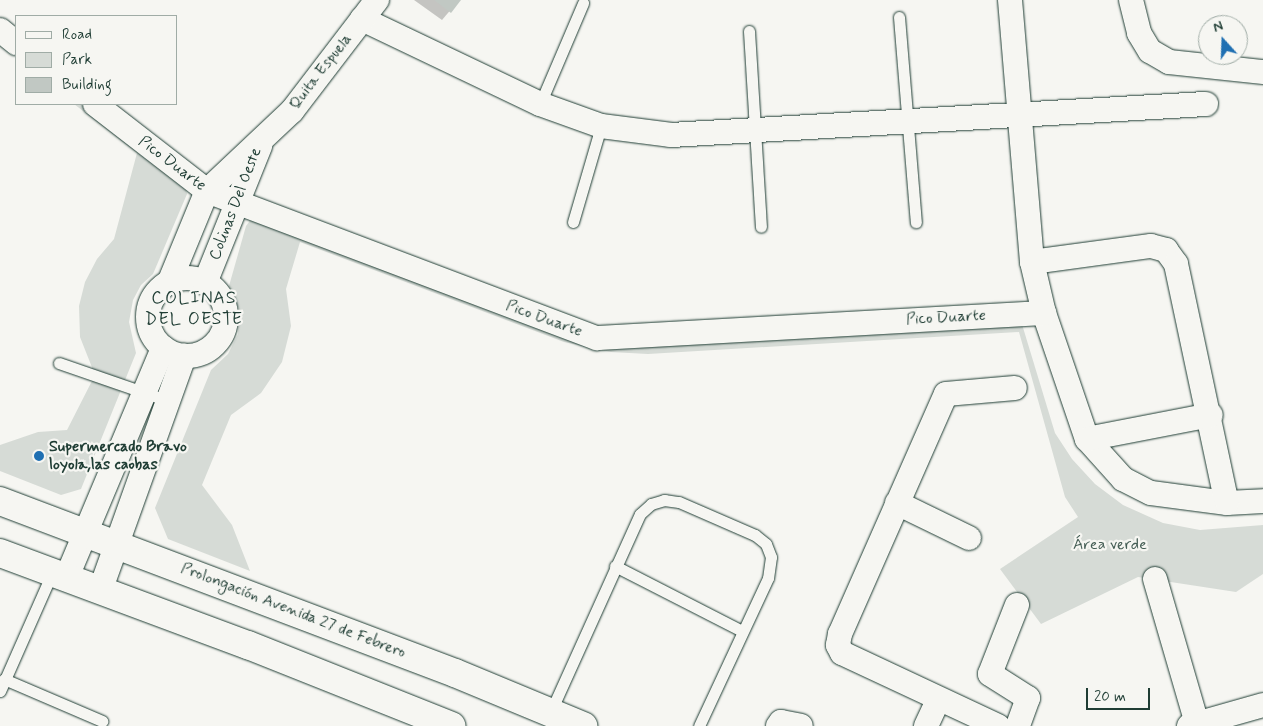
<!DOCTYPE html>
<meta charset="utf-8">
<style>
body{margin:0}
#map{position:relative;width:1263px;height:726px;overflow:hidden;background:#f6f6f2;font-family:Mynerve,sans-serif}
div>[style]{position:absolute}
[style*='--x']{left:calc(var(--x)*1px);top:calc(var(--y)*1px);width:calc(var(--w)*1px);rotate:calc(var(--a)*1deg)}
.green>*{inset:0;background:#d6dbd6}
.shadow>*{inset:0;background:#0003}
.building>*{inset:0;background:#c1c8c3}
.roads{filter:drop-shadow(0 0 1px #1f3d34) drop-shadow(0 0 1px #1f3d34)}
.lane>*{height:11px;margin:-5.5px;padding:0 5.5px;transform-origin:5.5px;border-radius:5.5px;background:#f6f6f2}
.street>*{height:24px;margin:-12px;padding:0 12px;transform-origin:12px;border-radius:12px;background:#f6f6f2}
.street>.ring{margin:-12px;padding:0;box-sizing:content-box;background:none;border:24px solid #f6f6f2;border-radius:50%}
.primary>*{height:28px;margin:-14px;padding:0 14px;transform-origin:14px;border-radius:14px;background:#f6f6f2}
.dots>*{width:14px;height:14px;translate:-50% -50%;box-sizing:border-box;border:2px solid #f6f6f2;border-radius:50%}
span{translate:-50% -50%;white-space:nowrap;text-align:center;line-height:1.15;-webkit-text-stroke:4.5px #f6f6f2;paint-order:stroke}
.street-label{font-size:16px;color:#1f3d34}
.poi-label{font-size:16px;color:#1f3d34;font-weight:700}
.left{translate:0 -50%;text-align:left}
.park-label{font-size:16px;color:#445d54}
.neighbourhood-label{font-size:18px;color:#1f3d34;letter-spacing:1px}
.legend{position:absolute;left:15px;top:15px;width:162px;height:90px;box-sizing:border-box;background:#f6f6f2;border:1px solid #a0aca6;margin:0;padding:6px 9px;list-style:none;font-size:15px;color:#1f3d34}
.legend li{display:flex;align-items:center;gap:10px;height:25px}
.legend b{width:25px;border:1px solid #a0aca6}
.north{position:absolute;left:1198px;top:15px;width:50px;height:50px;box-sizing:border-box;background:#f6f6f2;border:1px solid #a0aca6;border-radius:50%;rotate:340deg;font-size:14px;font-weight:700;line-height:20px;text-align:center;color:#1f3d34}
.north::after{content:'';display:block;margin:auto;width:18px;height:22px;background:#1f6fb2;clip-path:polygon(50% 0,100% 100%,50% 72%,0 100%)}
.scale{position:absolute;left:1086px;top:688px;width:64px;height:22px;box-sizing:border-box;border:2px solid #1f3d34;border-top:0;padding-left:6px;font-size:15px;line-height:18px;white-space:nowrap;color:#1f3d34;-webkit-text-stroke:4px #f6f6f2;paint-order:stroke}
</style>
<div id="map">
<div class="green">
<i style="clip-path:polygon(74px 104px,88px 104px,185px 183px,187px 194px,153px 274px,141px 285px,133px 300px,129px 322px,136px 353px,81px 489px,61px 495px,0 471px,0 445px,38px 432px,67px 430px,95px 375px,80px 337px,79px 306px,85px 282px,97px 259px,114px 239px,137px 153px)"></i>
<i style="clip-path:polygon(252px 218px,561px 330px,1021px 321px,1055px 433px,1072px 459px,1095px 484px,1123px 505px,1163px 523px,1200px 530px,1263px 525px,1263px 574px,1236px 592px,1138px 577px,1041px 624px,1000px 569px,1078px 517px,1065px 497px,1019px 332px,648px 354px,611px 352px,564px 342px,300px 242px,286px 289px,291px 326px,282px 362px,261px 393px,231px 415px,202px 485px,232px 525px,250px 571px,168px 539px,155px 508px,211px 370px,228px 354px,238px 334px,239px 309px,229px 286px,246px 226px)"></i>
</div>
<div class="shadow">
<i style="clip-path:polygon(414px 0,459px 0,442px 20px)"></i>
</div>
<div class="building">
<i style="clip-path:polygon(434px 0,461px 0,451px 13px)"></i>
</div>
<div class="roads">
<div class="lane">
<i style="--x:899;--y:17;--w:206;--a:85.3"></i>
<i style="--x:749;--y:31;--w:196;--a:86.5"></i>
<i style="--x:540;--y:104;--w:110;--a:-66.9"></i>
<i style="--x:573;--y:222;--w:100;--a:-73.7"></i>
<i style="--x:59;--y:363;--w:113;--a:19.1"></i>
<i style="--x:615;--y:566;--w:143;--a:27.1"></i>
<i style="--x:4;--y:679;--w:107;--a:23.2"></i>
<i style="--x:0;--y:691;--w:129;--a:-66.2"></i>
<i style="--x:551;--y:711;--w:216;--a:-65.7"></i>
<i style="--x:640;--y:514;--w:15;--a:-42"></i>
<i style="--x:651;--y:504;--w:14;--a:-17"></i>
<i style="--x:664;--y:500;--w:15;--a:8"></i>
<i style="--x:679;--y:502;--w:83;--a:23.5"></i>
<i style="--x:755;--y:535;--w:14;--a:39"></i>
<i style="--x:766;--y:544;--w:14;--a:69"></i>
<i style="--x:771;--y:557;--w:21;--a:98"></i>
<i style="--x:768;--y:578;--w:163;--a:115"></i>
</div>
<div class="street">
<i style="--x:1010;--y:0;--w:263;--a:85.2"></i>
<i style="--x:1032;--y:262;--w:52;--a:76.8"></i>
<i style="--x:1044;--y:313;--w:133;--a:71.2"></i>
<i style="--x:1087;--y:439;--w:54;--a:48"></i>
<i style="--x:1123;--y:479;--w:31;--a:27"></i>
<i style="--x:1151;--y:493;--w:77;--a:7.5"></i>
<i style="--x:1227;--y:503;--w:36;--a:-3"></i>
<i style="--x:1131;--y:0;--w:34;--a:76"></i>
<i style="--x:1139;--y:33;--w:21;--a:59"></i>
<i style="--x:1150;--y:51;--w:22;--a:30"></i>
<i style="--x:1169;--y:62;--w:95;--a:6.1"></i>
<i style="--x:362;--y:19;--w:197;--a:25.5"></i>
<i style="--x:540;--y:104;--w:65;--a:19.8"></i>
<i style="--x:601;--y:126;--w:71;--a:7.3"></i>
<i style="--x:671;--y:135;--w:536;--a:-3.32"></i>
<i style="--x:0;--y:30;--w:21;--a:39"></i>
<i style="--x:95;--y:104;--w:142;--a:37.8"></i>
<i style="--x:207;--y:191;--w:417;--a:20.7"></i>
<i style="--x:597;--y:338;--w:448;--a:-3.2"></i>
<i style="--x:1032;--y:262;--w:120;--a:-7.7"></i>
<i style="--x:1151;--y:246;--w:16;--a:15"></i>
<i style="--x:1166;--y:250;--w:17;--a:54"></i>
<i style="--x:1176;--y:264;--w:244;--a:78"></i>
<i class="ring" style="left:148px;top:278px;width:54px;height:54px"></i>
<i style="--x:169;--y:283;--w:100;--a:-67.6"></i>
<i style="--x:207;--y:191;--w:117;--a:-43.3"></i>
<i style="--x:292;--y:111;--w:140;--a:-52.6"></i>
<i style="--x:205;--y:283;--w:148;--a:-68.1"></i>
<i style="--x:1087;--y:439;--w:126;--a:-11"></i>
<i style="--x:897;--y:503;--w:80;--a:25.9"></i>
<i style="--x:66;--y:579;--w:251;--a:-67.2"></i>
<i style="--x:1155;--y:579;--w:151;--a:73.8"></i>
<i style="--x:100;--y:591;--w:250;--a:-70.3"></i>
<i style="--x:1017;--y:605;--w:74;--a:111.4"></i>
<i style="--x:990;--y:674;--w:45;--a:32.3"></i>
<i style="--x:1028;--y:698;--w:30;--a:110"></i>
<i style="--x:778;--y:726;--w:5;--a:-53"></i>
<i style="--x:781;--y:722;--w:20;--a:11"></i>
<i style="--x:926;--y:726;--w:29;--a:-65"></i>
<i style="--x:998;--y:726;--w:172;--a:-154.9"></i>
<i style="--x:842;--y:653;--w:9;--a:-117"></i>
<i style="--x:838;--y:645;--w:11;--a:-80"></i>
<i style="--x:840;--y:634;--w:262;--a:-66.2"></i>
<i style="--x:946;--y:394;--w:69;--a:-5"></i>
<i style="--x:1189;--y:726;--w:77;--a:-15.8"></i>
</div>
<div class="primary">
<i style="--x:0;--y:501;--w:486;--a:20.7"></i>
<i style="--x:455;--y:673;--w:139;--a:22.5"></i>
<i style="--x:0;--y:553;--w:265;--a:20.4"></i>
<i style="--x:248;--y:645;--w:219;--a:21.7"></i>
</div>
</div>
<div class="dots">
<i style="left:39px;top:456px;background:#1f6fb2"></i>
</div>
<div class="street-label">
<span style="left:321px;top:72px;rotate:-52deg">Quita Espuela</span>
<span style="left:172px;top:164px;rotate:37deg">Pico Duarte</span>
<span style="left:236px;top:204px;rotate:-69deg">Colinas Del Oeste</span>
<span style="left:946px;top:318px;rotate:-3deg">Pico Duarte</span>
<span style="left:544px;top:319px;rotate:20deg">Pico Duarte</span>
<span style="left:293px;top:611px;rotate:21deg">Prolongación Avenida 27 de Febrero</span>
</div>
<div class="poi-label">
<span class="left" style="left:49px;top:456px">Supermercado Bravo<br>loyola,las caobas</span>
</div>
<div class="park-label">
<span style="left:1110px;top:545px">Área verde</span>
</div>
<div class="neighbourhood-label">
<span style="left:194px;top:309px">COLINAS<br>DEL OESTE</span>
</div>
<ul class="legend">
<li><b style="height:6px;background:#f6f6f2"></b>Road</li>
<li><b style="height:14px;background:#d6dbd6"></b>Park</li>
<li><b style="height:14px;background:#c1c8c3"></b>Building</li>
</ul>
<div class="north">N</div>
<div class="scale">20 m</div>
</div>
